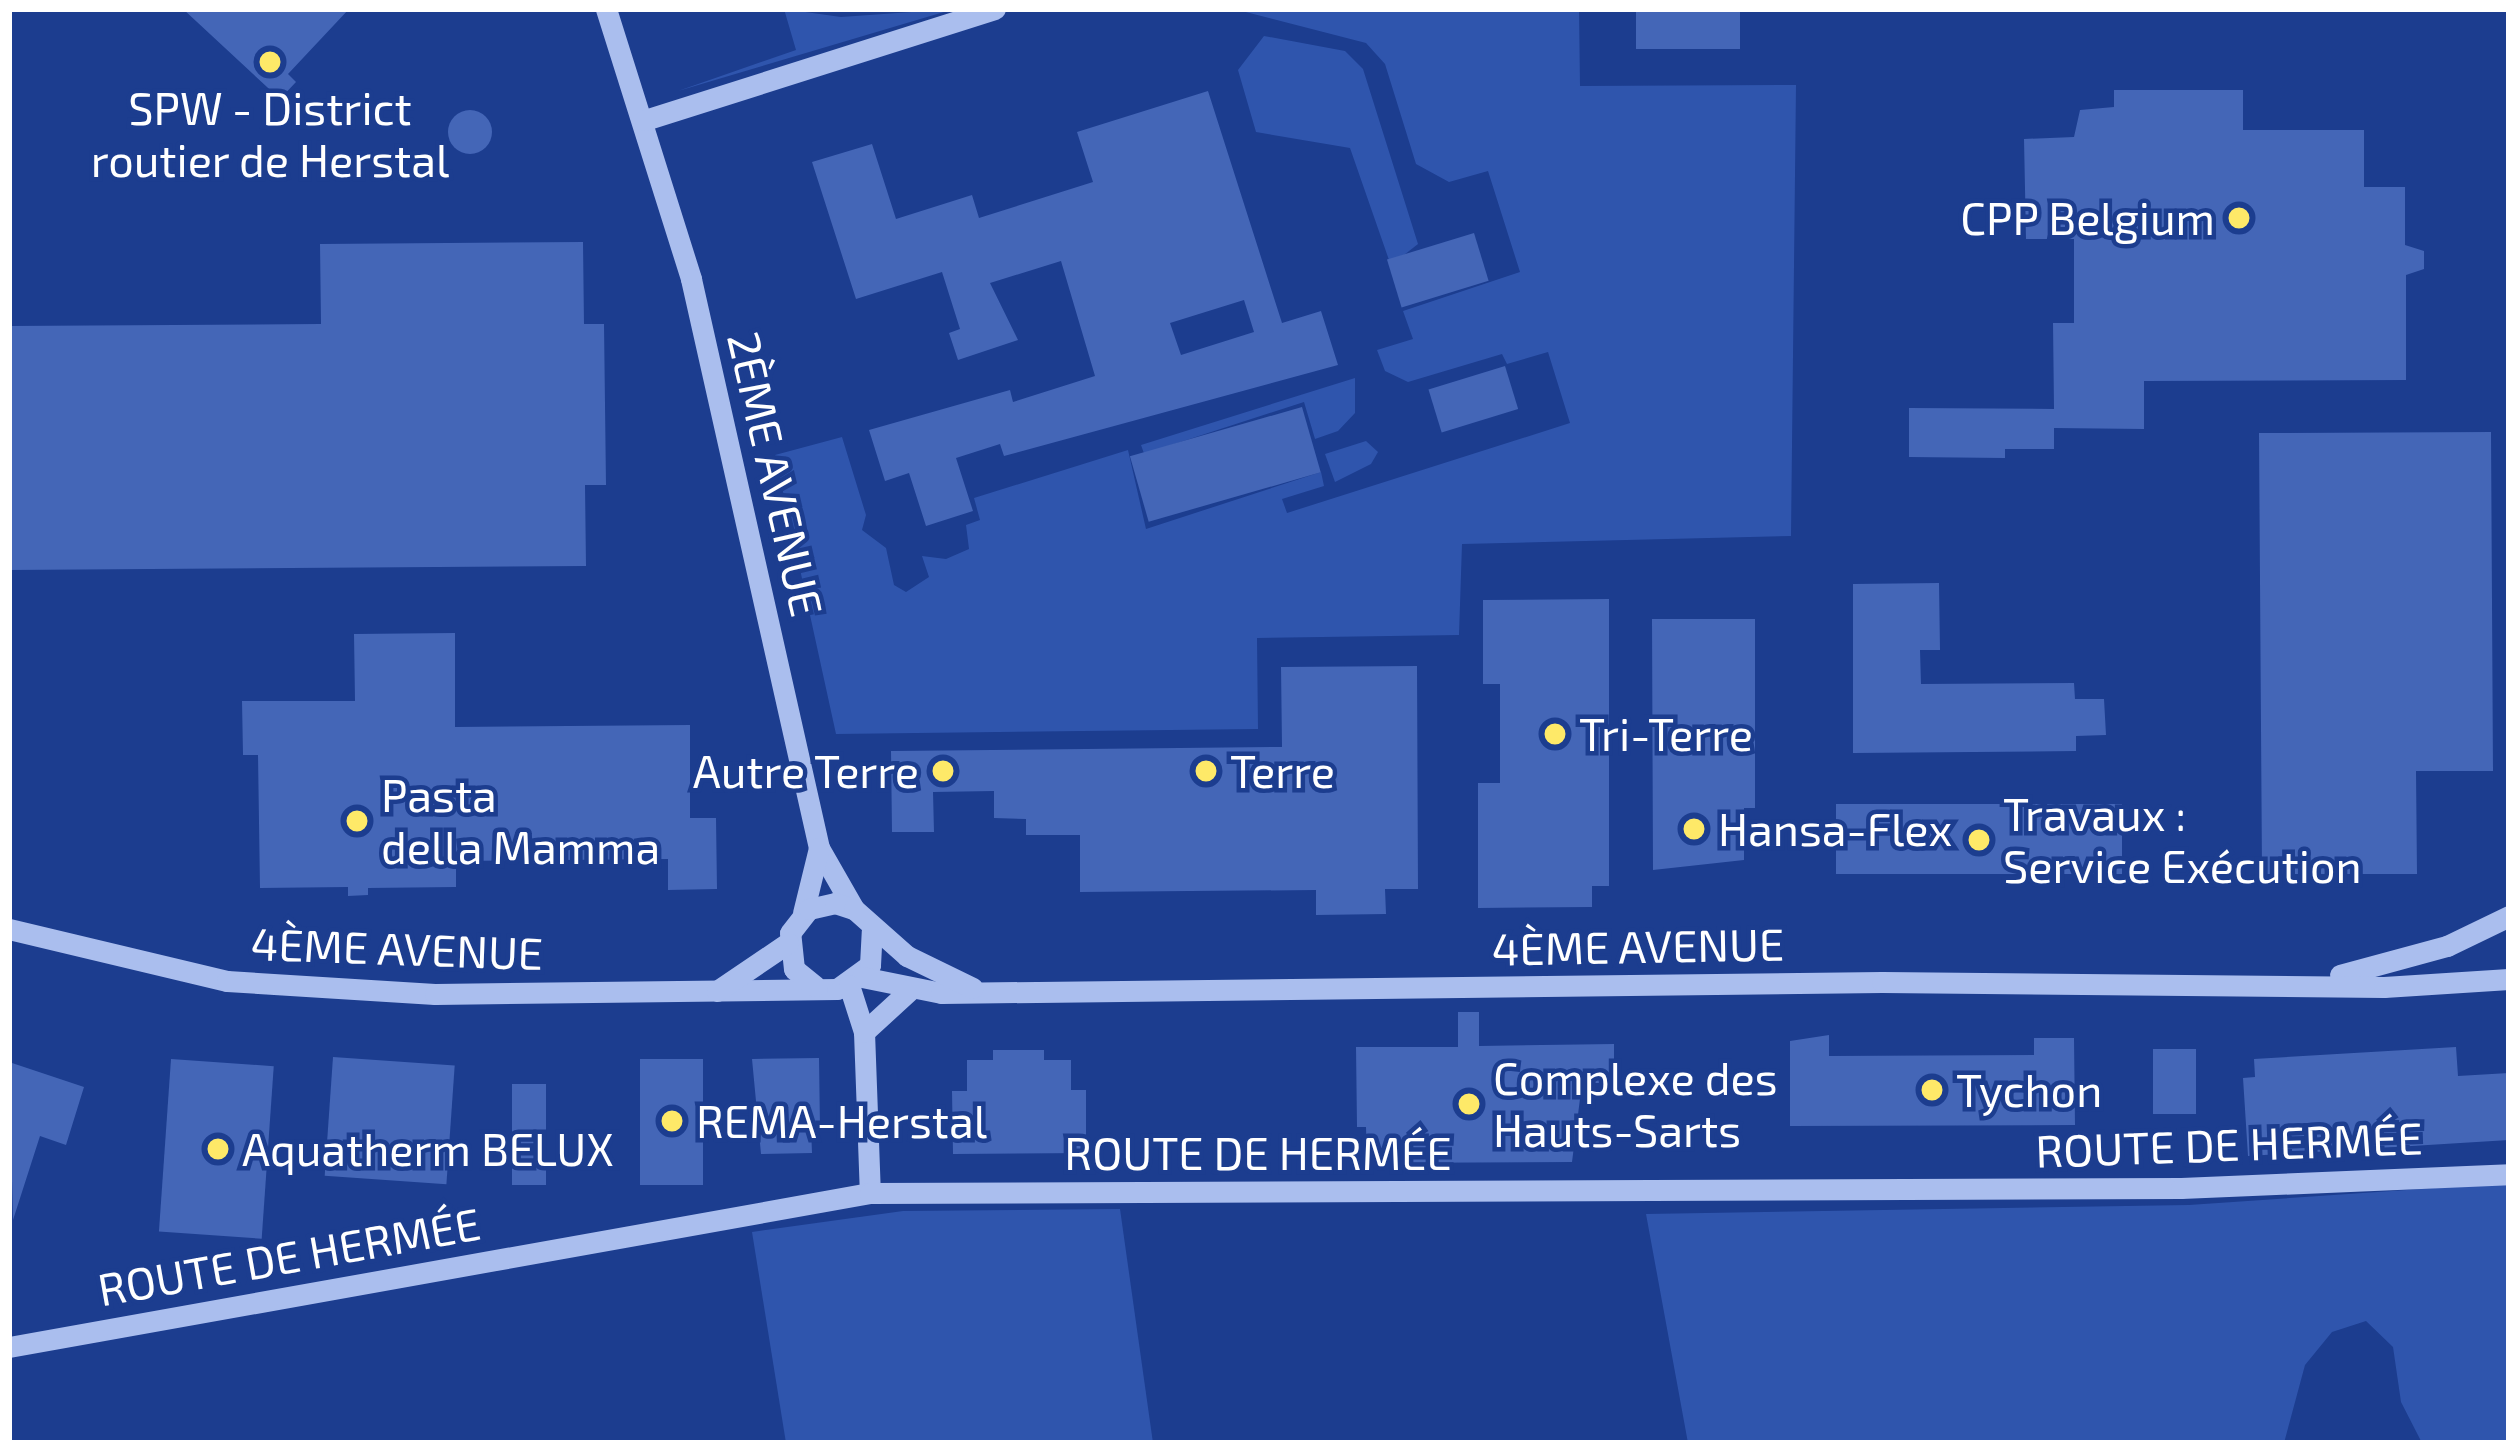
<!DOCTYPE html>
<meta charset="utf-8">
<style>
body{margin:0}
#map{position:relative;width:2518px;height:1452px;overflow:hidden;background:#1c3d8f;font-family:"Exo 2",sans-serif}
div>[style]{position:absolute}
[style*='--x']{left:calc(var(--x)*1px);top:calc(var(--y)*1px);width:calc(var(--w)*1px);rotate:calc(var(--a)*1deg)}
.green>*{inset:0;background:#2f55ad}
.building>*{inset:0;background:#4466b7;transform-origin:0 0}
.round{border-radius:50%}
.minor>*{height:21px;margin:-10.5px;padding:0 10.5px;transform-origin:10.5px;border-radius:10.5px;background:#aabeee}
.dots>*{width:33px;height:33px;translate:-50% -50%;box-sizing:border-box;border:6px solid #1c3d8f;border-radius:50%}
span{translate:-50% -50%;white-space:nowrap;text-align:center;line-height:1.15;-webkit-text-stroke:9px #1c3d8f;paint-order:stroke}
.poi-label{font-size:45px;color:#fff}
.right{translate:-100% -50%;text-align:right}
.left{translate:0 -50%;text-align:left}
.street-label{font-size:45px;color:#fff}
.frame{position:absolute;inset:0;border:12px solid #fff;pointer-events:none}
</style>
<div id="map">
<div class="green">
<i style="clip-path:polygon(784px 9px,841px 17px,954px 9px,678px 91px,796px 50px)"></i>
<i style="clip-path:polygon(1234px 9px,1579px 9px,1580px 86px,1796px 85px,1791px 536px,1462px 544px,1459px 635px,1257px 638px,1258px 729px,836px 734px,775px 455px,842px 437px,866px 515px,862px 530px,886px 548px,894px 585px,906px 592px,929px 577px,922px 556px,946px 559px,969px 549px,966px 525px,980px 520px,974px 498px,1128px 450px,1146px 529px,1321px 472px,1324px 486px,1282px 499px,1287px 513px,1570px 423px,1548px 352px,1507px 364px,1502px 354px,1408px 382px,1385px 371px,1377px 350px,1413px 339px,1403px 311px,1520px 272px,1488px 171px,1449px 182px,1416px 164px,1385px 64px,1366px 43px)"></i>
<i style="clip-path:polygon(1264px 36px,1345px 51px,1363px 69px,1418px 244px,1404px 255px,1389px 260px,1350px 148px,1256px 132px,1238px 70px)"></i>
<i style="clip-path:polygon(1355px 378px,1355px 413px,1338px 431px,1315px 439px,1304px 402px,1165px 447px,1170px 467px,1151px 473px,1141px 445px)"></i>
<i style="clip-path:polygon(1366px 441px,1378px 452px,1371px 464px,1335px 482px,1325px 454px)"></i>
<i style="clip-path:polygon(2509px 1183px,2509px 1443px,2422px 1443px,2401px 1402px,2393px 1347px,2366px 1321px,2332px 1332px,2305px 1365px,2284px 1443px,1688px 1443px,1646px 1214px,2189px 1205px)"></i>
<i style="clip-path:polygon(1120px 1209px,1153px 1443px,786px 1443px,752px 1232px,903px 1211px)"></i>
</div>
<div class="building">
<i style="clip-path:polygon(183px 9px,349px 9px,288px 74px,296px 82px,280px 99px)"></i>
<i style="left:1636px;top:9px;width:104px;height:40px"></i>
<i style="clip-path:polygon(2114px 90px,2243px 90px,2243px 130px,2364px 130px,2364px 187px,2405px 187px,2405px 245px,2424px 251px,2424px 269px,2406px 275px,2406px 380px,2144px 381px,2144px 429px,2054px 428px,2054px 449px,2005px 449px,2005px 458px,1909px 457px,1909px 408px,2054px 409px,2053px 323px,2074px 323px,2074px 239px,2026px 239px,2024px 139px,2074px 137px,2080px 110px,2114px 107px)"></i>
<i style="clip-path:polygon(evenodd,1208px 91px,1282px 323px,1321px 311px,1338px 365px,1004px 456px,1000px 444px,956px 458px,973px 511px,926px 526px,909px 473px,885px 481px,869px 430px,1010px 390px,1013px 402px,1095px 376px,1061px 261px,990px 283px,1018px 340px,958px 360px,949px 333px,960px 329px,942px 272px,856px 299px,812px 162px,872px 144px,896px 219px,972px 195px,979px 218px,1093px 182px,1077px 132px,1208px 91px,1244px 300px,1254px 332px,1181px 355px,1170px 323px,1244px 300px)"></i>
<i class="round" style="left:448px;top:110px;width:44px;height:44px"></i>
<i style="left:1474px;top:233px;width:50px;height:91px;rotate:73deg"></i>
<i style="clip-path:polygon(583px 242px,584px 324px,604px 324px,606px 485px,585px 485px,586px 566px,9px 570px,9px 326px,321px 324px,320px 244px)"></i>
<i style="left:1505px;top:366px;width:45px;height:80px;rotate:73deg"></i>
<i style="left:1302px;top:407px;width:68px;height:179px;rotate:74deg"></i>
<i style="clip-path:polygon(2491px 432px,2493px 771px,2416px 771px,2417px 874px,2262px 874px,2259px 433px)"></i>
<i style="clip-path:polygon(1939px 583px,1940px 650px,1920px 650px,1921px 684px,2074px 683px,2075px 699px,2104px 699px,2106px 735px,2076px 736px,2076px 751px,1853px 753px,1853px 584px)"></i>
<i style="clip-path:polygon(1609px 599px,1609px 886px,1592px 886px,1592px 907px,1478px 908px,1478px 783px,1500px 783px,1500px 684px,1483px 684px,1483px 600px)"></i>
<i style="clip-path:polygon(1652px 619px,1755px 619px,1755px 808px,1744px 808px,1744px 860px,1653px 870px)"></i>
<i style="clip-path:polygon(455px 633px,455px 727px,690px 725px,690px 818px,716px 818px,717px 889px,668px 890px,668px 859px,456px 861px,456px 887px,368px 888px,368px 895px,348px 896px,348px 887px,260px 888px,258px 755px,243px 755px,242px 701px,355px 701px,354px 634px)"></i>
<i style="clip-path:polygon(1417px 666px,1418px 889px,1385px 889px,1386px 914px,1316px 915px,1316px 890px,1080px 892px,1080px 835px,1026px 835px,1026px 819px,994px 818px,994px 791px,933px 792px,934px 832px,892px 832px,891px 751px,1282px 747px,1281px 667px)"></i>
<i style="left:2122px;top:804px;width:70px;height:286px;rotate:90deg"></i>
<i style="clip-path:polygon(1458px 1012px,1479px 1012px,1479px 1046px,1614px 1044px,1614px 1083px,1582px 1083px,1572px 1162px,1367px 1163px,1366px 1127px,1357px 1127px,1356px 1047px,1458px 1047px)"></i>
<i style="clip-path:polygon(1829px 1035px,1829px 1056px,2034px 1055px,2034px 1038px,2074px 1038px,2075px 1125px,1790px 1126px,1790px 1041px)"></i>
<i style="clip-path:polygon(2456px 1047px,2458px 1076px,2509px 1073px,2509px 1140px,2248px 1156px,2243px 1078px,2255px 1077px,2254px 1059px)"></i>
<i style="left:2153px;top:1049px;width:43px;height:65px"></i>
<i style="clip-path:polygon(993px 1050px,1044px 1050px,1044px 1060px,1071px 1060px,1071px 1090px,1086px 1090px,1086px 1153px,953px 1154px,952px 1091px,967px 1091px,967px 1060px,993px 1060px)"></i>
<i style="left:333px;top:1057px;width:122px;height:119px;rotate:4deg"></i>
<i style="clip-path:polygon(819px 1058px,820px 1127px,811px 1127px,812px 1153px,761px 1154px,752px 1059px)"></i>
<i style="left:171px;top:1059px;width:103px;height:173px;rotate:4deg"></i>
<i style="left:640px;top:1059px;width:63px;height:126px"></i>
<i style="clip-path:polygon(9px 1062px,84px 1087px,66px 1145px,40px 1136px,13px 1220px)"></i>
<i style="left:512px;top:1084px;width:34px;height:101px"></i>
</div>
<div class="minor">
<i style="--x:606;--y:9;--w:283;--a:72.5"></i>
<i style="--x:691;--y:279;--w:583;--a:77.32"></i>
<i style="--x:819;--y:848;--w:70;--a:60.2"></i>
<i style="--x:645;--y:120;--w:367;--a:-17.6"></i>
<i style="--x:803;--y:913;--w:67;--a:-76.2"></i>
<i style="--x:9;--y:929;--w:224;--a:13.4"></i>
<i style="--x:227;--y:981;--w:208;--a:3.6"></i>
<i style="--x:435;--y:994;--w:402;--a:-0.7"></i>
<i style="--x:837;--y:989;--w:41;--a:-36"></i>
<i style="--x:870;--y:965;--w:34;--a:-87"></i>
<i style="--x:2340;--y:975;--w:111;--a:-15.2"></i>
<i style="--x:2447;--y:946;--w:69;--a:-25.8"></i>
<i style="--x:862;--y:977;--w:81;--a:11.4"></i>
<i style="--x:941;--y:993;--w:941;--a:-0.67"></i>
<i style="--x:1882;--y:982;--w:502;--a:0.57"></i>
<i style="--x:2384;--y:987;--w:125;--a:-3.7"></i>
<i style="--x:849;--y:985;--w:49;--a:72.3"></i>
<i style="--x:864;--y:1032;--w:161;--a:87.9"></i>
<i style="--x:815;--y:986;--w:27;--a:-141"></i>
<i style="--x:794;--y:969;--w:36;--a:-96"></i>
<i style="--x:790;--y:933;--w:31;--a:-52"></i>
<i style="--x:809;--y:909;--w:27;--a:-13"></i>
<i style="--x:835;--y:903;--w:20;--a:18"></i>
<i style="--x:854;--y:909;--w:71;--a:41.6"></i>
<i style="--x:907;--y:956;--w:73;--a:25.9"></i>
<i style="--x:717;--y:991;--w:86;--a:-34.1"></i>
<i style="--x:864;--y:1032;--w:64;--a:-42.5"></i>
<i style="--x:9;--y:1347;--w:875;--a:-10.14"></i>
<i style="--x:870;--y:1193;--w:1311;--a:-0.22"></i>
<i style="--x:2181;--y:1188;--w:328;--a:-2.4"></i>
</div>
<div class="dots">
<i style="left:270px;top:62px;background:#fee968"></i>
<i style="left:2239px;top:218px;background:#fee968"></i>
<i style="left:1555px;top:734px;background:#fee968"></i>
<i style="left:943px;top:771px;background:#fee968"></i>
<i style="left:1206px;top:771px;background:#fee968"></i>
<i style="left:357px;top:821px;background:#fee968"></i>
<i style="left:1694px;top:829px;background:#fee968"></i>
<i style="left:1979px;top:840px;background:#fee968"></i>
<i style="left:1932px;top:1090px;background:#fee968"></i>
<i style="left:1469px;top:1104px;background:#fee968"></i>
<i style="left:672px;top:1121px;background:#fee968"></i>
<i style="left:218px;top:1149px;background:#fee968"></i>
</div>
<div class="poi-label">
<span style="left:270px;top:134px">SPW - District<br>routier de Herstal</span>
<span class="right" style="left:2215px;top:218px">CPP Belgium</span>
<span class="left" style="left:1579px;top:734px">Tri-Terre</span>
<span class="right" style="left:919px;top:771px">Autre Terre</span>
<span class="left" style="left:1230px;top:771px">Terre</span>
<span class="left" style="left:381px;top:821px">Pasta<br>della Mamma</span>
<span class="left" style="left:2003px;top:840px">Travaux :<br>Service Exécution</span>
<span class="left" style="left:1718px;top:829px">Hansa-Flex</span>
<span class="left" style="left:1493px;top:1104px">Complexe des<br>Hauts-Sarts</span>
<span class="left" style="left:1956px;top:1090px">Tychon</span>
<span class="left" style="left:696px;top:1121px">REMA-Herstal</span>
<span class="left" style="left:242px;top:1149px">Aquatherm BELUX</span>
</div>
<div class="street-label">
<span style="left:776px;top:474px;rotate:77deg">2ÈME AVENUE</span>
<span style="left:1638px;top:946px;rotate:-1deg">4ÈME AVENUE</span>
<span style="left:397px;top:948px;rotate:2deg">4ÈME AVENUE</span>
<span style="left:2229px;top:1144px;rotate:-2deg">ROUTE DE HERMÉE</span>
<span style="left:1258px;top:1153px">ROUTE DE HERMÉE</span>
<span style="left:289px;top:1256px;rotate:-10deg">ROUTE DE HERMÉE</span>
</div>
<div class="frame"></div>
</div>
